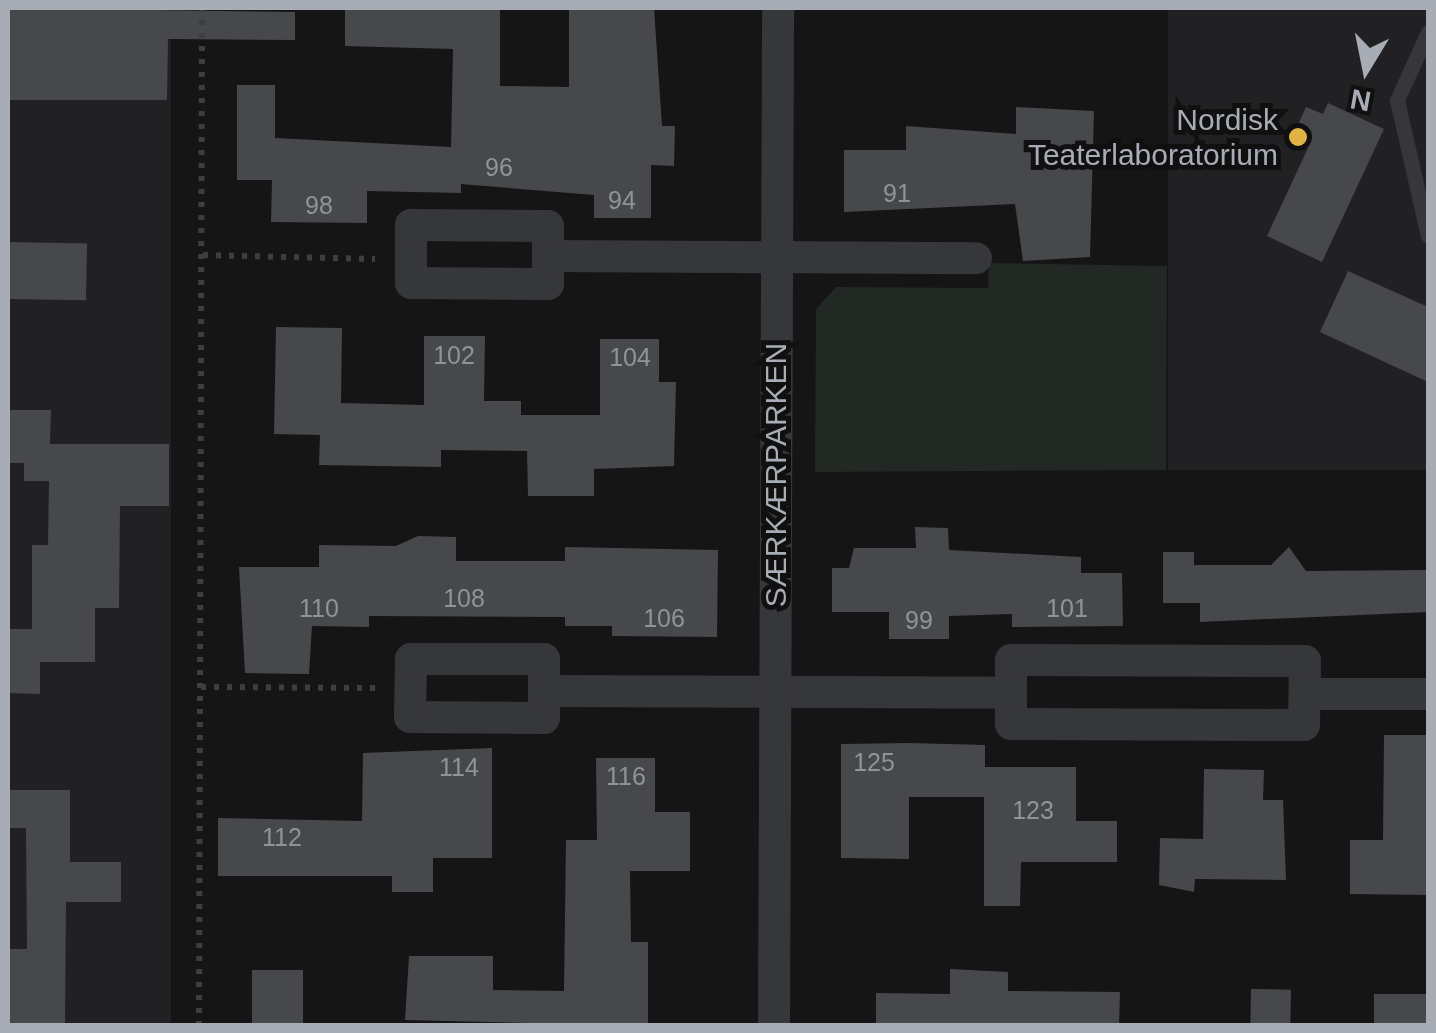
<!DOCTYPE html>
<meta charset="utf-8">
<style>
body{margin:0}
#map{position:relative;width:1436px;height:1033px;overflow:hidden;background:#151516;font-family:Arial,sans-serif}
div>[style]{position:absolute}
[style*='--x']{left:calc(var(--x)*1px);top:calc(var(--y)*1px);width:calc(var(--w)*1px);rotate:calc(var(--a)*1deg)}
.built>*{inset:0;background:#212123;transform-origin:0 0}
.green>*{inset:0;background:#222823}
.building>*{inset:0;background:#47484b;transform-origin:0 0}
.path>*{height:6px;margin-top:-3px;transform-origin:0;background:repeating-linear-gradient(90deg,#3c3e42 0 5px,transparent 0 13px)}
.lane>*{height:15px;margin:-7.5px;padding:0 7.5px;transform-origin:7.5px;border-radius:7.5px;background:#36373b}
.street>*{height:32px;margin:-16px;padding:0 16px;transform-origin:16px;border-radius:16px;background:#36373b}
.dots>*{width:28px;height:28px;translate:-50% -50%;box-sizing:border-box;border:5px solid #101011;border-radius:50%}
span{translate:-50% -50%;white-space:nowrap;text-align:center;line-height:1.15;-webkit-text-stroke:10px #101011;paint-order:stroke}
.number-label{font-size:25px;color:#90939a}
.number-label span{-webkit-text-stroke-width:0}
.poi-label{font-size:30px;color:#a8acb5}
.right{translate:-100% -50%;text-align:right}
.street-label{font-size:30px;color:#a8acb5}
.frame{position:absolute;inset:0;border:10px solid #a8acb5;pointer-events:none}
.north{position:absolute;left:1316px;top:20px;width:100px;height:100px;-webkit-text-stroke:8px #101011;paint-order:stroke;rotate:190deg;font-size:28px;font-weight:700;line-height:40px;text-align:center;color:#a8acb5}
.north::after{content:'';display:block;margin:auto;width:35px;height:45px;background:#a8acb5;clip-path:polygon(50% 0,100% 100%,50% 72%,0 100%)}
</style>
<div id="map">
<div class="built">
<i style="left:8px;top:8px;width:163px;height:1017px"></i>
<i style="left:1168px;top:8px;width:260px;height:462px"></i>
</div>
<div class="green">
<i style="clip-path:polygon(989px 263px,1167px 266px,1166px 470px,815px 472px,816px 309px,836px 287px,988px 288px)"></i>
</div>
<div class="building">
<i style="clip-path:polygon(8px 8px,295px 12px,295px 40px,168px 39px,167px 100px,8px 100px)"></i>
<i style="clip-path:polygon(345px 8px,500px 8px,500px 86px,569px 87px,569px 8px,654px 8px,662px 126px,675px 126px,674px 166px,651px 165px,651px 218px,594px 218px,594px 195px,461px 184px,461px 193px,367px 191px,367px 223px,271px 222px,272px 180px,237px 180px,237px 85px,275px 85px,275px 138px,451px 147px,453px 49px,345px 46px)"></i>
<i style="clip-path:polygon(1328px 103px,1384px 129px,1322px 262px,1267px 236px,1308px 148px,1291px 140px,1306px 107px,1323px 114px)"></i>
<i style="clip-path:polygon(1016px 107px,1094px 111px,1090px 257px,1023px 261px,1015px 204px,844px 212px,844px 150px,906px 150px,906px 126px,1016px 134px)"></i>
<i style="left:8px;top:242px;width:79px;height:57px;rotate:1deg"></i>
<i style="clip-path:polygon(1348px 271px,1428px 307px,1428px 382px,1320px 332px)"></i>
<i style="clip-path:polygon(276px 327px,342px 328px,341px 403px,424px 405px,424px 336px,485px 336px,484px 401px,521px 401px,521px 415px,600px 415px,600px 339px,659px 339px,659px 382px,676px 382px,674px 466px,594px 469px,594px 496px,528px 496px,527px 451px,441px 450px,441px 467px,319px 465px,320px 435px,274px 434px)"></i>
<i style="clip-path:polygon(8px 410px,51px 410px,50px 444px,169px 444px,169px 506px,120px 506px,119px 608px,95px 608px,95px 662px,40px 662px,40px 694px,8px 693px,8px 629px,32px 629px,32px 545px,48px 545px,49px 481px,24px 481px,24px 463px,8px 463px)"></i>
<i style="clip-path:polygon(915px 527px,948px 528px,949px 550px,1081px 557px,1081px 573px,1122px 573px,1123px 626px,1012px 627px,1012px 614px,949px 616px,949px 639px,889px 639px,889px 612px,832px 612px,832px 568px,849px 568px,854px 548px,916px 548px)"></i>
<i style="clip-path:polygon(418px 536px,456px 537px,456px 561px,565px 561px,565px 547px,718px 550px,717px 637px,612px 636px,612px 626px,565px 626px,565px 617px,369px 616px,369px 627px,312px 626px,309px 674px,245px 673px,239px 567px,319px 567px,319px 545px,396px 546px)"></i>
<i style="clip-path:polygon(1289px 547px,1306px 571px,1428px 570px,1428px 612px,1200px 622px,1200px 603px,1163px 603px,1163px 552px,1194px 552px,1194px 565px,1271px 565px)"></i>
<i style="clip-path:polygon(1384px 735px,1428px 735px,1428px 895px,1350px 894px,1350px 840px,1383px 840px)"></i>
<i style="clip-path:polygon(908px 743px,985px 745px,985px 767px,1076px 767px,1076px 821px,1117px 821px,1117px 862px,1021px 862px,1020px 906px,984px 906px,984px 797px,909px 797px,909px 859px,841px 858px,841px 744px)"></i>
<i style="clip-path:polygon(492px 748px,492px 858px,433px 858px,433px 892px,392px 892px,392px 876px,218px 876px,218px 818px,362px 821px,363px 753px)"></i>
<i style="clip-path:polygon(596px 758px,655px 758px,655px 812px,690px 812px,690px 871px,630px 871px,631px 942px,648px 942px,648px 1026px,405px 1020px,409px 956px,493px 956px,493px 990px,564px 991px,566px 840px,597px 840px)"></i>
<i style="clip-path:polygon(1204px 769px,1264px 770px,1263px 800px,1283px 800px,1286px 880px,1195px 879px,1194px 892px,1159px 885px,1160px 838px,1203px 839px)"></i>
<i style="clip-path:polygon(8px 790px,70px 790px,70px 862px,121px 862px,121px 902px,66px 902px,65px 1026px,8px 1026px,8px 949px,27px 949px,26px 828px,8px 828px)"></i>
<i style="clip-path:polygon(950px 969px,1008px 972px,1008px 991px,1120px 992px,1119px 1026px,876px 1026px,876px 993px,950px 994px)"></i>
<i style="left:252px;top:970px;width:51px;height:56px"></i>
<i style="left:1251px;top:989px;width:40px;height:37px;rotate:1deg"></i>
<i style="left:1374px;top:994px;width:54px;height:32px"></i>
</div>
<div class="path">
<i style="--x:203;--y:255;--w:172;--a:1.3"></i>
<i style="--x:201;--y:687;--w:174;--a:0.3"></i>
<i style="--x:199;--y:1026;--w:1018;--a:-89.83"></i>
</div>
<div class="lane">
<i style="--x:1428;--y:32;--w:75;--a:114.5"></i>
<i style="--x:1397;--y:100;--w:139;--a:77.2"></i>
</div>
<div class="street">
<i style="--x:548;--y:256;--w:28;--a:90"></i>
<i style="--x:548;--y:284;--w:137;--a:-179.6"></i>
<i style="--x:411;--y:283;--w:58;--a:-90"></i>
<i style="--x:411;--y:225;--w:137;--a:0.4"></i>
<i style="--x:548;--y:226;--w:30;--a:90"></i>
<i style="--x:548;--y:256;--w:428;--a:0.3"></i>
<i style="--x:1011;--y:660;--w:294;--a:0.2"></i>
<i style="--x:1305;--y:661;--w:64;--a:90.9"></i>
<i style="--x:1304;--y:725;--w:293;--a:-179.8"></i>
<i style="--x:1011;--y:724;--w:64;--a:-90"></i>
<i style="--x:544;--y:691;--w:27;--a:90"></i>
<i style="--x:544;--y:718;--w:134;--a:-179.6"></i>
<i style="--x:410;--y:717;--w:58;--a:-89"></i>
<i style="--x:411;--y:659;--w:133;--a:0"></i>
<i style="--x:544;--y:659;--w:32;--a:90"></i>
<i style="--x:544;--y:691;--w:467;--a:0.2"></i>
<i style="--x:1305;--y:694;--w:123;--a:0"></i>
<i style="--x:774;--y:1026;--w:1018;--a:-89.77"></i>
</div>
<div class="dots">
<i style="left:1298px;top:137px;background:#dfb344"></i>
</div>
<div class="number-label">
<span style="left:499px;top:167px">96</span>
<span style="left:897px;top:193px">91</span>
<span style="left:622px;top:200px">94</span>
<span style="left:319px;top:205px">98</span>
<span style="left:454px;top:355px">102</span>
<span style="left:630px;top:357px">104</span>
<span style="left:464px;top:598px">108</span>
<span style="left:319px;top:608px">110</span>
<span style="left:1067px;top:608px">101</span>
<span style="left:664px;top:618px">106</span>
<span style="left:919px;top:620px">99</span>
<span style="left:874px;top:762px">125</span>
<span style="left:459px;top:767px">114</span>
<span style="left:626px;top:776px">116</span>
<span style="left:1033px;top:810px">123</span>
<span style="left:282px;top:837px">112</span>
</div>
<div class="poi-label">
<span class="right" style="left:1278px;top:137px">Nordisk<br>Teaterlaboratorium</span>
</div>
<div class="street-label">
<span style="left:776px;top:475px;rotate:-90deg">SÆRKÆRPARKEN</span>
</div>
<div class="frame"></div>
<div class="north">N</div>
</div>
